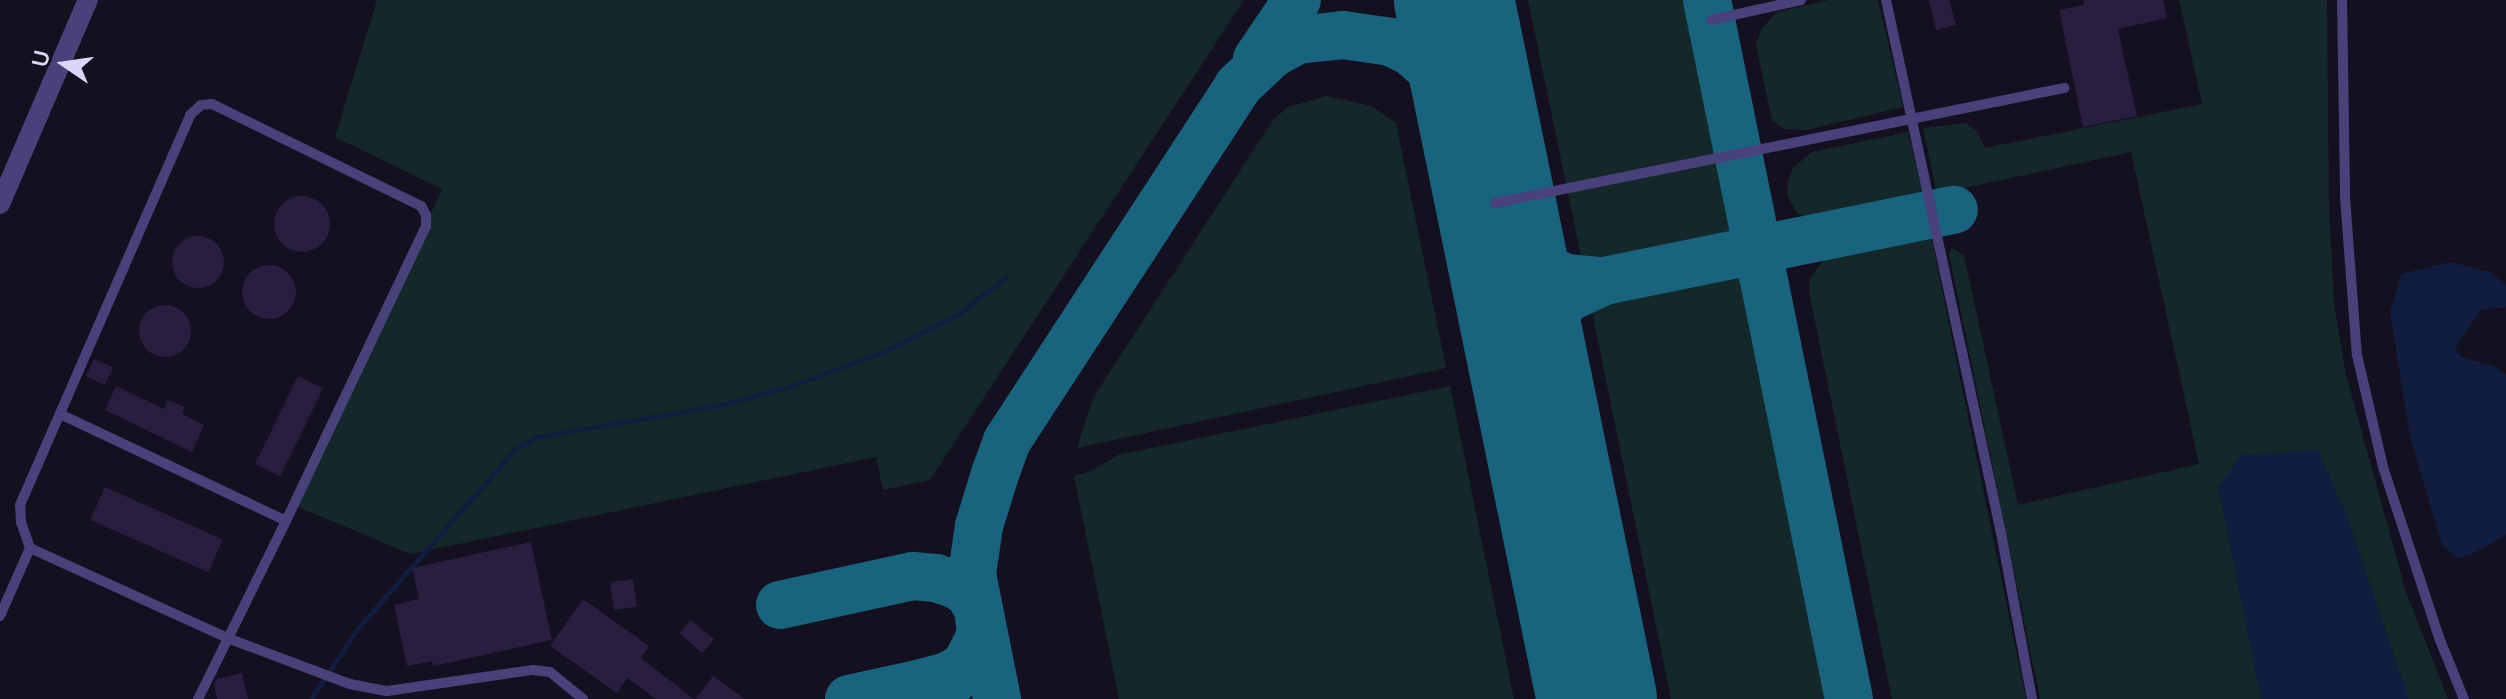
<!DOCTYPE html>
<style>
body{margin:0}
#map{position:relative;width:2506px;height:699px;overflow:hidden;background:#141020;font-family:Mulish,sans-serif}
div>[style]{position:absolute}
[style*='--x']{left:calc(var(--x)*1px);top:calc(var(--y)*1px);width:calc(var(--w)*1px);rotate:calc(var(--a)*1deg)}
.green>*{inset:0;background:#142829}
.water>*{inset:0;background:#111d3e}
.stream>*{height:5px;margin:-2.5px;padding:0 2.5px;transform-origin:2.5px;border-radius:2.5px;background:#111d3e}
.taxiway>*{height:48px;margin:-24px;padding:0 24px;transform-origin:24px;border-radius:24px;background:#18647f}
.runway>*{height:120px;margin:-60px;padding:0 60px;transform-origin:60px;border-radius:60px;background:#18647f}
.building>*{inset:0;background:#281e3f;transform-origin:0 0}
.round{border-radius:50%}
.service>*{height:10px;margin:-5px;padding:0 5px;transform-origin:5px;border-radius:5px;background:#49417a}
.minor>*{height:20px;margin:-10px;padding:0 10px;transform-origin:10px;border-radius:10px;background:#49417a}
span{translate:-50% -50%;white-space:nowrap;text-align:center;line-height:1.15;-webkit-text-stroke:8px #141020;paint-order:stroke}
.north{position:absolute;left:24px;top:24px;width:80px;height:80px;-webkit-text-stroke:6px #141020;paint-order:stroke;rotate:283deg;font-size:22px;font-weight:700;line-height:32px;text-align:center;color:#ddd4fa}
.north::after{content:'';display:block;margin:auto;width:28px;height:36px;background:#ddd4fa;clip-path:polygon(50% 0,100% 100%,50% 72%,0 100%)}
</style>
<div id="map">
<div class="green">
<i style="clip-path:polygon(377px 0,1244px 0,930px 480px,883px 490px,876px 457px,411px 554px,298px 507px,442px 189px,335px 137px)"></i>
<i style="clip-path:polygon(1528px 0,1707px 0,1849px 699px,1671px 699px,1587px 287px,1601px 281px,1586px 281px)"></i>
<i style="clip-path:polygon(1829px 0,1878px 0,1903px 107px,1807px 130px,1785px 129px,1772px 121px,1756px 44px,1762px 28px,1777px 12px)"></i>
<i style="clip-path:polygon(2179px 0,2327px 0,2329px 207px,2334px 303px,2346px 375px,2406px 592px,2448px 699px,2040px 699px,1949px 254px,1952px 248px,1964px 255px,2018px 505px,2199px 464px,2131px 152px,1937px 194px,1923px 128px,1966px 123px,1977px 131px,1985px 148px,2202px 104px)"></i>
<i style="clip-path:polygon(1327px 96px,1371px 106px,1396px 123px,1446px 368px,1077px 448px,1093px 398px,1273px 120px,1288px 107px)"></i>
<i style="clip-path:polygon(1908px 132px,1923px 192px,1809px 218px,1797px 213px,1788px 197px,1787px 185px,1793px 168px,1812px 152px)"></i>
<i style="clip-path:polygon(1931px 236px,2026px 699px,1892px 699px,1809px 292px,1810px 278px,1825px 258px)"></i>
<i style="clip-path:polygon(1450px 386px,1514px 699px,1119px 699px,1074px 476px,1091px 471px,1118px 455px)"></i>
</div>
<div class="water">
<i style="clip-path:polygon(2450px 262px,2490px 272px,2506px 285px,2506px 307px,2481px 310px,2455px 348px,2461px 357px,2494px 366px,2506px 374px,2506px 535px,2472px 554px,2456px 558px,2442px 545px,2410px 437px,2390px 313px,2401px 274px)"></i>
<i style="clip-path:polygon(2318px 450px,2349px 521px,2409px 699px,2261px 699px,2218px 487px,2241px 455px)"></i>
</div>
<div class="stream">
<i style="--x:311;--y:699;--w:85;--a:-56.5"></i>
<i style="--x:358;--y:628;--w:238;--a:-48.7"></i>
<i style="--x:515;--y:449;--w:25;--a:-29"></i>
<i style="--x:537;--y:437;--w:187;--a:-9.9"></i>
<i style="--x:721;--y:405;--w:69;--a:-15"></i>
<i style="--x:788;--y:387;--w:103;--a:-20.4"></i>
<i style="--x:885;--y:351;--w:82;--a:-26.9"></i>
<i style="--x:958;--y:314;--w:61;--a:-37.6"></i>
</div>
<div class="taxiway">
<i style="--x:1707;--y:0;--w:713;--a:78.52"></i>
<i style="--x:1257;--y:59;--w:71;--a:-55.9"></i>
<i style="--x:1498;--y:216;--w:34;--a:60"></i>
<i style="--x:1515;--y:246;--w:29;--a:41"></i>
<i style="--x:1537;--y:265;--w:32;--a:24"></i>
<i style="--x:1566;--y:278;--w:38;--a:5"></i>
<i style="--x:1604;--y:281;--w:40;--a:155"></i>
<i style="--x:1568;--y:298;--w:22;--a:133"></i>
<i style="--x:1553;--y:314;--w:20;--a:127"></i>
<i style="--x:1541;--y:330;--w:41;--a:105.4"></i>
<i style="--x:1604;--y:281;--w:357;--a:-11.5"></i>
<i style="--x:780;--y:605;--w:136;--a:-12.3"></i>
<i style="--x:913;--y:576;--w:23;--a:5"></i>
<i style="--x:936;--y:578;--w:21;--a:19"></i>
<i style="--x:956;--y:585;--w:15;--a:32"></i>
<i style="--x:969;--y:593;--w:18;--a:61"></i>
<i style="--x:978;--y:609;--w:26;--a:83"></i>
<i style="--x:981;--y:635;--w:35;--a:117"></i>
<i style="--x:965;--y:666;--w:20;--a:150"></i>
<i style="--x:948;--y:676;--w:27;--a:165"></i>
<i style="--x:849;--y:699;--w:75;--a:-12.4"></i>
<i style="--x:922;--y:683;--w:30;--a:-2"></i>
<i style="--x:997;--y:699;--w:127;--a:-101.3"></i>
<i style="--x:972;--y:574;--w:49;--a:-81.7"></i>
<i style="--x:979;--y:526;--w:54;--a:-72.9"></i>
<i style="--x:995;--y:474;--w:35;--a:-70"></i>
<i style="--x:1007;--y:441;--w:424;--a:-56.9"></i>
<i style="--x:1238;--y:86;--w:47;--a:-43.3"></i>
<i style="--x:1272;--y:54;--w:29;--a:-29"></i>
<i style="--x:1297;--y:40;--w:46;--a:-6.2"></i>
<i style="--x:1343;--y:35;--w:49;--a:8.3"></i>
<i style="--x:1391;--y:42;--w:22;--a:27"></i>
<i style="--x:1411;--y:52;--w:49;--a:40.9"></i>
<i style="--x:1448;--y:84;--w:19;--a:54"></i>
<i style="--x:1459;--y:99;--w:68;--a:65.7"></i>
</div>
<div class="runway">
<i style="--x:1454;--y:0;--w:713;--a:78.44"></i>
</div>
<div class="building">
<i style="clip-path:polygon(1929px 0,1949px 0,1956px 25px,1936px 30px)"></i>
<i style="clip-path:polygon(2083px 0,2163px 0,2167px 18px,2118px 29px,2137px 116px,2083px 127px,2059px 10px,2084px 5px)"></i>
<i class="round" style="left:274px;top:196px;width:56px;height:56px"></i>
<i class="round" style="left:172px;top:236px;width:52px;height:52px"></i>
<i class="round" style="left:242px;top:265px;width:54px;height:54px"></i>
<i class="round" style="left:139px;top:305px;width:52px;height:52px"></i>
<i style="left:94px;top:359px;width:21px;height:19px;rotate:25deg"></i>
<i style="left:298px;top:376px;width:28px;height:98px;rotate:26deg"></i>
<i style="clip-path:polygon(116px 386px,164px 409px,168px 400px,185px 407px,182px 414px,204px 425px,192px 452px,105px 410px)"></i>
<i style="left:105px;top:487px;width:129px;height:36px;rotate:24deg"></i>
<i style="clip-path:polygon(531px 542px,552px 640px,433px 666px,432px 661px,407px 666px,394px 605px,419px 599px,412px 568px)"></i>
<i style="left:633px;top:579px;width:28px;height:23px;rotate:82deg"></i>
<i style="clip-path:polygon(583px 599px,649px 646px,641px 658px,694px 699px,656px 699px,627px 678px,617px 693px,550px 646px)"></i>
<i style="left:691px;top:620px;width:30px;height:18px;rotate:40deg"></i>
<i style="clip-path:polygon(242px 673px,248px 699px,217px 699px,214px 684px,217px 679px)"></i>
<i style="clip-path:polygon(713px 676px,745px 699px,696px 699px)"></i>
</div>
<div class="service">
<i style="--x:1886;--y:0;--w:545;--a:77.82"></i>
<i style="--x:2001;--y:533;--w:169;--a:79.4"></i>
<i style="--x:2342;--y:0;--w:197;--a:89.1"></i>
<i style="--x:2345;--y:197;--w:158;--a:85.7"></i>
<i style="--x:2357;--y:355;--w:115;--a:76.9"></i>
<i style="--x:2383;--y:467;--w:182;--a:71.8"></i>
<i style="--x:2440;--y:640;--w:64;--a:67.9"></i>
<i style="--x:1711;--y:20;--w:92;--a:-12.5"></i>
<i style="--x:1495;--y:203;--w:581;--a:-11.43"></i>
<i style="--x:60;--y:414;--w:250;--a:25.3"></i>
<i style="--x:286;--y:521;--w:199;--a:116.3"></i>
<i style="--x:30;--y:548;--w:220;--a:24.5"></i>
<i style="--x:230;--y:639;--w:128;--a:20.6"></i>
<i style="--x:350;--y:684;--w:38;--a:11"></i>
<i style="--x:387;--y:691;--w:148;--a:-8.2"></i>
<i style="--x:533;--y:670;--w:17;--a:7"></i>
<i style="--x:550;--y:672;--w:43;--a:39.3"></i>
<i style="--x:0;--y:616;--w:74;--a:-66.2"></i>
<i style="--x:30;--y:548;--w:28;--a:-109"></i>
<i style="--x:21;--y:522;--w:17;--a:-93"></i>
<i style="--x:20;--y:505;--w:425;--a:-66.4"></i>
<i style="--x:190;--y:115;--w:15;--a:-42"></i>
<i style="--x:201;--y:105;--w:11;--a:-5"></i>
<i style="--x:212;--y:104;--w:233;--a:26"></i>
<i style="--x:421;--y:206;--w:10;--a:61"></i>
<i style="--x:426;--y:215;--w:11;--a:90"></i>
<i style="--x:426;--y:226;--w:327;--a:115.4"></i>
</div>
<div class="minor">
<i style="--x:0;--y:204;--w:222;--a:-66.7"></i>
</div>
<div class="north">U</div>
</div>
